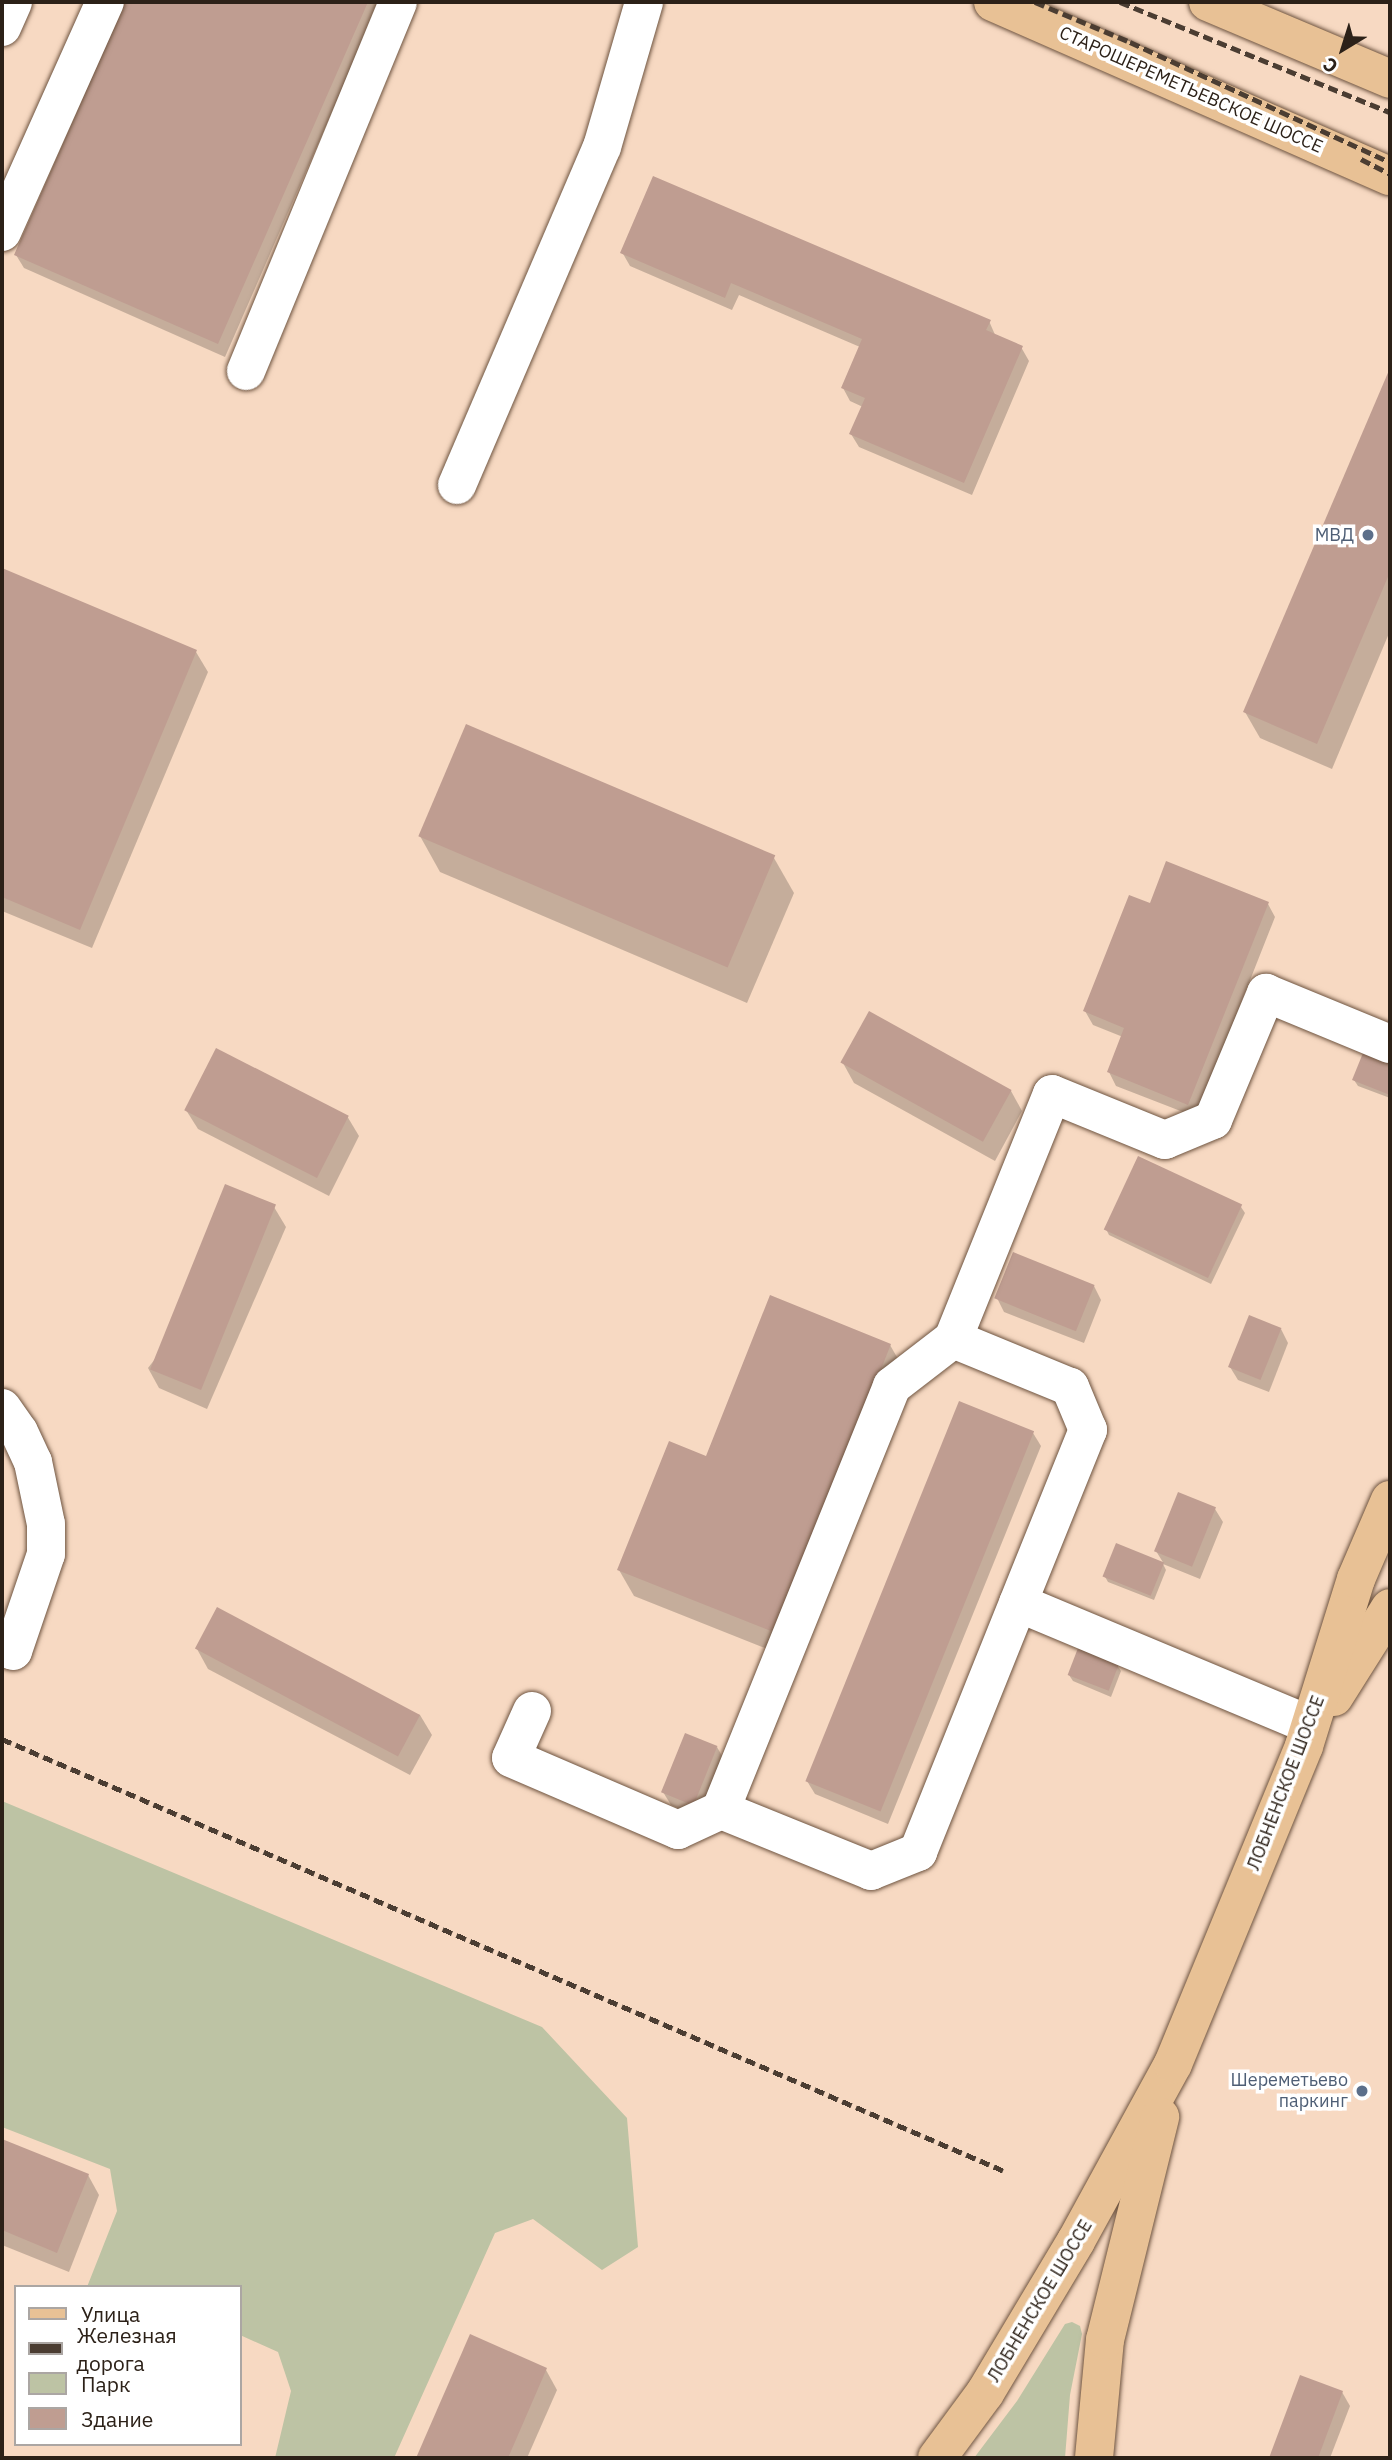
<!DOCTYPE html>
<meta charset="utf-8">
<style>
body{margin:0}
#map{position:relative;width:1392px;height:2460px;overflow:hidden;background:#f7d9c2;font-family:"IBM Plex Sans",sans-serif}
div>[style]{position:absolute}
[style*='--x']{left:calc(var(--x)*1px);top:calc(var(--y)*1px);width:calc(var(--w)*1px);rotate:calc(var(--a)*1deg)}
.green>*{inset:0;background:#bdc3a4}
.shadow>*{inset:0;background:#0003}
.building>*{inset:0;background:#bf9d91;transform-origin:0 0}
.roads{filter:drop-shadow(0 0 2px #6e5440) drop-shadow(0 0 2px #6e5440)}
.minor>*{height:38px;margin:-19px;padding:0 19px;transform-origin:19px;border-radius:19px;background:#fff}
.major>*{height:38px;margin:-19px;padding:0 19px;transform-origin:19px;border-radius:19px;background:#e8c195}
.rail>*{height:5px;margin-top:-2.5px;transform-origin:0;background:repeating-linear-gradient(90deg,#4b3d32 0 10px,transparent 0 15px)}
.dots>*{width:19px;height:19px;translate:-50% -50%;box-sizing:border-box;border:4px solid #fff;border-radius:50%}
span{translate:-50% -50%;white-space:nowrap;text-align:center;line-height:1.15;-webkit-text-stroke:7px #fff;paint-order:stroke}
.street-label{font-size:18px;color:#2c2118}
.service-label{font-size:18px;color:#4e5e75}
.right{translate:-100% -50%;text-align:right}
.frame{position:absolute;inset:0;border:4px solid #2c2118;pointer-events:none}
.legend{position:absolute;left:14px;top:2285px;width:228px;height:161px;box-sizing:border-box;background:#fff;border:2px solid #aba6a3;margin:0;padding:9px 12px;list-style:none;font-size:21px;color:#2c2118}
.legend li{display:flex;align-items:center;gap:14px;height:35px}
.legend b{width:35px;border:2px solid #aba6a3}
.north{position:absolute;left:1308px;top:14px;width:70px;height:70px;-webkit-text-stroke:5px #fff;paint-order:stroke;rotate:218deg;font-size:19px;font-weight:700;line-height:28px;text-align:center;color:#2c2118}
.north::after{content:'';display:block;margin:auto;width:24px;height:32px;background:#2c2118;clip-path:polygon(50% 0,100% 100%,50% 72%,0 100%)}
</style>
<div id="map">
<div class="green">
<i style="clip-path:polygon(2px 1801px,542px 2027px,627px 2118px,638px 2247px,602px 2270px,533px 2219px,495px 2233px,394px 2458px,275px 2458px,291px 2391px,278px 2352px,240px 2335px,240px 2287px,87px 2287px,117px 2211px,110px 2169px,2px 2127px)"></i>
<i style="clip-path:polygon(1072px 2322px,1080px 2326px,1082px 2334px,1070px 2395px,1065px 2458px,974px 2458px,1017px 2401px,1065px 2324px)"></i>
</div>
<div class="shadow">
<i style="clip-path:polygon(127px 2px,380px 2px,225px 357px,24px 268px,16px 255px)"></i>
<i style="clip-path:polygon(622px 252px,989px 321px,996px 337px,1021px 347px,1029px 361px,972px 495px,859px 447px,851px 434px,863px 407px,850px 401px,843px 388px,860px 347px,739px 295px,732px 310px,630px 266px)"></i>
<i style="clip-path:polygon(1390px 373px,1390px 631px,1332px 769px,1260px 738px,1245px 712px)"></i>
<i style="clip-path:polygon(2px 570px,196px 652px,208px 672px,92px 948px,2px 911px)"></i>
<i style="clip-path:polygon(420px 836px,774px 858px,794px 893px,747px 1003px,440px 872px)"></i>
<i style="clip-path:polygon(1268px 904px,1275px 917px,1196px 1117px,1116px 1086px,1109px 1072px,1123px 1037px,1093px 1025px,1085px 1011px,1151px 906px)"></i>
<i style="clip-path:polygon(1364px 1055px,1390px 1066px,1390px 1098px,1358px 1086px,1354px 1080px)"></i>
<i style="clip-path:polygon(843px 1063px,1011px 1091px,1022px 1111px,995px 1161px,854px 1083px)"></i>
<i style="clip-path:polygon(186px 1110px,347px 1116px,359px 1136px,329px 1196px,198px 1129px)"></i>
<i style="clip-path:polygon(274px 1207px,286px 1227px,207px 1409px,159px 1388px,148px 1368px)"></i>
<i style="clip-path:polygon(1241px 1207px,1245px 1213px,1211px 1284px,1109px 1235px,1106px 1229px)"></i>
<i style="clip-path:polygon(1094px 1286px,1101px 1300px,1084px 1343px,1004px 1312px,997px 1298px)"></i>
<i style="clip-path:polygon(1281px 1329px,1288px 1343px,1269px 1392px,1238px 1380px,1230px 1367px)"></i>
<i style="clip-path:polygon(890px 1345px,905px 1371px,790px 1658px,634px 1596px,619px 1570px,707px 1458px)"></i>
<i style="clip-path:polygon(1033px 1433px,1041px 1446px,888px 1824px,815px 1794px,807px 1781px)"></i>
<i style="clip-path:polygon(1215px 1509px,1223px 1522px,1200px 1579px,1163px 1564px,1166px 1570px,1154px 1600px,1108px 1582px,1104px 1575px,1117px 1545px,1164px 1564px,1156px 1551px)"></i>
<i style="clip-path:polygon(197px 1649px,420px 1715px,432px 1735px,410px 1775px,208px 1669px)"></i>
<i style="clip-path:polygon(1117px 1665px,1121px 1671px,1111px 1697px,1073px 1681px,1069px 1675px)"></i>
<i style="clip-path:polygon(717px 1747px,725px 1761px,702px 1818px,671px 1805px,663px 1792px)"></i>
<i style="clip-path:polygon(2px 2141px,88px 2175px,99px 2195px,69px 2272px,2px 2245px)"></i>
<i style="clip-path:polygon(471px 2337px,546px 2370px,557px 2390px,527px 2458px,418px 2458px)"></i>
<i style="clip-path:polygon(1301px 2377px,1342px 2392px,1350px 2406px,1330px 2458px,1271px 2458px)"></i>
</div>
<div class="building">
<i style="clip-path:polygon(125px 2px,368px 2px,218px 344px,14px 255px)"></i>
<i style="clip-path:polygon(653px 176px,991px 320px,986px 330px,1023px 346px,964px 483px,849px 434px,865px 398px,841px 388px,862px 339px,731px 283px,725px 298px,620px 253px)"></i>
<i style="clip-path:polygon(1390px 368px,1390px 572px,1317px 744px,1243px 712px)"></i>
<i style="clip-path:polygon(2px 568px,197px 650px,80px 930px,2px 897px)"></i>
<i style="left:466px;top:724px;width:336px;height:122px;rotate:23deg"></i>
<i style="clip-path:polygon(1166px 861px,1269px 902px,1188px 1105px,1107px 1072px,1124px 1028px,1083px 1011px,1129px 895px,1150px 903px)"></i>
<i style="left:869px;top:1011px;width:163px;height:59px;rotate:29deg"></i>
<i style="left:216px;top:1048px;width:149px;height:70px;rotate:27deg"></i>
<i style="clip-path:polygon(1363px 1053px,1390px 1064px,1390px 1095px,1352px 1080px)"></i>
<i style="left:1138px;top:1156px;width:115px;height:81px;rotate:25deg"></i>
<i style="left:225px;top:1184px;width:55px;height:200px;rotate:22deg"></i>
<i style="left:1013px;top:1252px;width:88px;height:50px;rotate:22deg"></i>
<i style="clip-path:polygon(770px 1295px,891px 1344px,776px 1633px,617px 1570px,669px 1441px,706px 1456px)"></i>
<i style="left:1249px;top:1315px;width:35px;height:56px;rotate:22deg"></i>
<i style="left:959px;top:1401px;width:81px;height:410px;rotate:22deg"></i>
<i style="left:1178px;top:1492px;width:41px;height:64px;rotate:22deg"></i>
<i style="left:1116px;top:1543px;width:52px;height:36px;rotate:22deg"></i>
<i style="left:217px;top:1607px;width:230px;height:47px;rotate:28deg"></i>
<i style="left:1078px;top:1648px;width:44px;height:29px;rotate:21deg"></i>
<i style="left:685px;top:1733px;width:35px;height:64px;rotate:22deg"></i>
<i style="clip-path:polygon(2px 2139px,89px 2174px,57px 2253px,2px 2230px)"></i>
<i style="clip-path:polygon(470px 2334px,547px 2368px,508px 2458px,416px 2458px)"></i>
<i style="clip-path:polygon(1300px 2375px,1343px 2391px,1318px 2458px,1269px 2458px)"></i>
</div>
<div class="roads">
<div class="minor">
<i style="--x:2;--y:27;--w:27;--a:-66"></i>
<i style="--x:2;--y:232;--w:252;--a:-65.9"></i>
<i style="--x:246;--y:371;--w:399;--a:-67.6"></i>
<i style="--x:457;--y:485;--w:368;--a:-66.8"></i>
<i style="--x:602;--y:147;--w:151;--a:-73.8"></i>
<i style="--x:953;--y:1339;--w:77;--a:142.4"></i>
<i style="--x:892;--y:1386;--w:457;--a:112"></i>
<i style="--x:721;--y:1810;--w:162;--a:22.1"></i>
<i style="--x:871;--y:1871;--w:51;--a:-22"></i>
<i style="--x:918;--y:1852;--w:268;--a:-68.1"></i>
<i style="--x:2;--y:1408;--w:29;--a:55"></i>
<i style="--x:19;--y:1432;--w:33;--a:65"></i>
<i style="--x:33;--y:1462;--w:63;--a:78.2"></i>
<i style="--x:46;--y:1524;--w:30;--a:90"></i>
<i style="--x:46;--y:1554;--w:102;--a:108.8"></i>
<i style="--x:13;--y:1651;--w:12;--a:-160"></i>
<i style="--x:532;--y:1711;--w:51;--a:114.1"></i>
<i style="--x:511;--y:1758;--w:182;--a:23.3"></i>
<i style="--x:678;--y:1830;--w:47;--a:-24.9"></i>
<i style="--x:1310;--y:1725;--w:316;--a:-157.3"></i>
<i style="--x:1018;--y:1603;--w:187;--a:-68"></i>
<i style="--x:1088;--y:1430;--w:47;--a:-112.7"></i>
<i style="--x:1070;--y:1387;--w:126;--a:-157.7"></i>
<i style="--x:953;--y:1339;--w:264;--a:-68"></i>
<i style="--x:1052;--y:1094;--w:122;--a:22.2"></i>
<i style="--x:1165;--y:1140;--w:52;--a:-22.6"></i>
<i style="--x:1213;--y:1120;--w:138;--a:-67.3"></i>
<i style="--x:1266;--y:993;--w:134;--a:22.4"></i>
</div>
<div class="major">
<i style="--x:993;--y:2;--w:433;--a:23.7"></i>
<i style="--x:1208;--y:2;--w:198;--a:22.9"></i>
<i style="--x:1334;--y:1697;--w:105;--a:-57.8"></i>
<i style="--x:937;--y:2458;--w:81;--a:-53.6"></i>
<i style="--x:985;--y:2393;--w:177;--a:-59.1"></i>
<i style="--x:1076;--y:2241;--w:202;--a:-61.3"></i>
<i style="--x:1173;--y:2064;--w:344;--a:-67.6"></i>
<i style="--x:1304;--y:1746;--w:175;--a:-72.7"></i>
<i style="--x:1356;--y:1579;--w:86;--a:-66.7"></i>
<i style="--x:1094;--y:2458;--w:119;--a:-84.7"></i>
<i style="--x:1105;--y:2340;--w:230;--a:-76.1"></i>
</div>
</div>
<div class="rail">
<i style="--x:1035;--y:2;--w:103;--a:22.8"></i>
<i style="--x:1130;--y:42;--w:286;--a:24.8"></i>
<i style="--x:1120;--y:2;--w:292;--a:22.2"></i>
<i style="--x:1361;--y:159;--w:33;--a:27"></i>
<i style="--x:2;--y:1739;--w:1091;--a:23.32"></i>
</div>
<div class="dots">
<i style="left:1368px;top:535px;background:#5c6f8a"></i>
<i style="left:1362px;top:2091px;background:#5c6f8a"></i>
</div>
<div class="street-label">
<span style="left:1191px;top:90px;rotate:24deg">СТАРОШЕРЕМЕТЬЕВСКОЕ ШОССЕ</span>
<span style="left:1286px;top:1783px;rotate:-69deg">ЛОБНЕНСКОЕ ШОССЕ</span>
<span style="left:1040px;top:2301px;rotate:-59deg">ЛОБНЕНСКОЕ ШОССЕ</span>
</div>
<div class="service-label">
<span class="right" style="left:1354px;top:535px">МВД</span>
<span class="right" style="left:1348px;top:2091px">Шереметьево<br>паркинг</span>
</div>
<div class="frame"></div>
<ul class="legend">
<li><b style="height:9px;background:#e8c195"></b>Улица</li>
<li><b style="height:9px;background:#4b3d32"></b>Железная дорога</li>
<li><b style="height:19px;background:#bdc3a4"></b>Парк</li>
<li><b style="height:19px;background:#bf9d91"></b>Здание</li>
</ul>
<div class="north">С</div>
</div>
